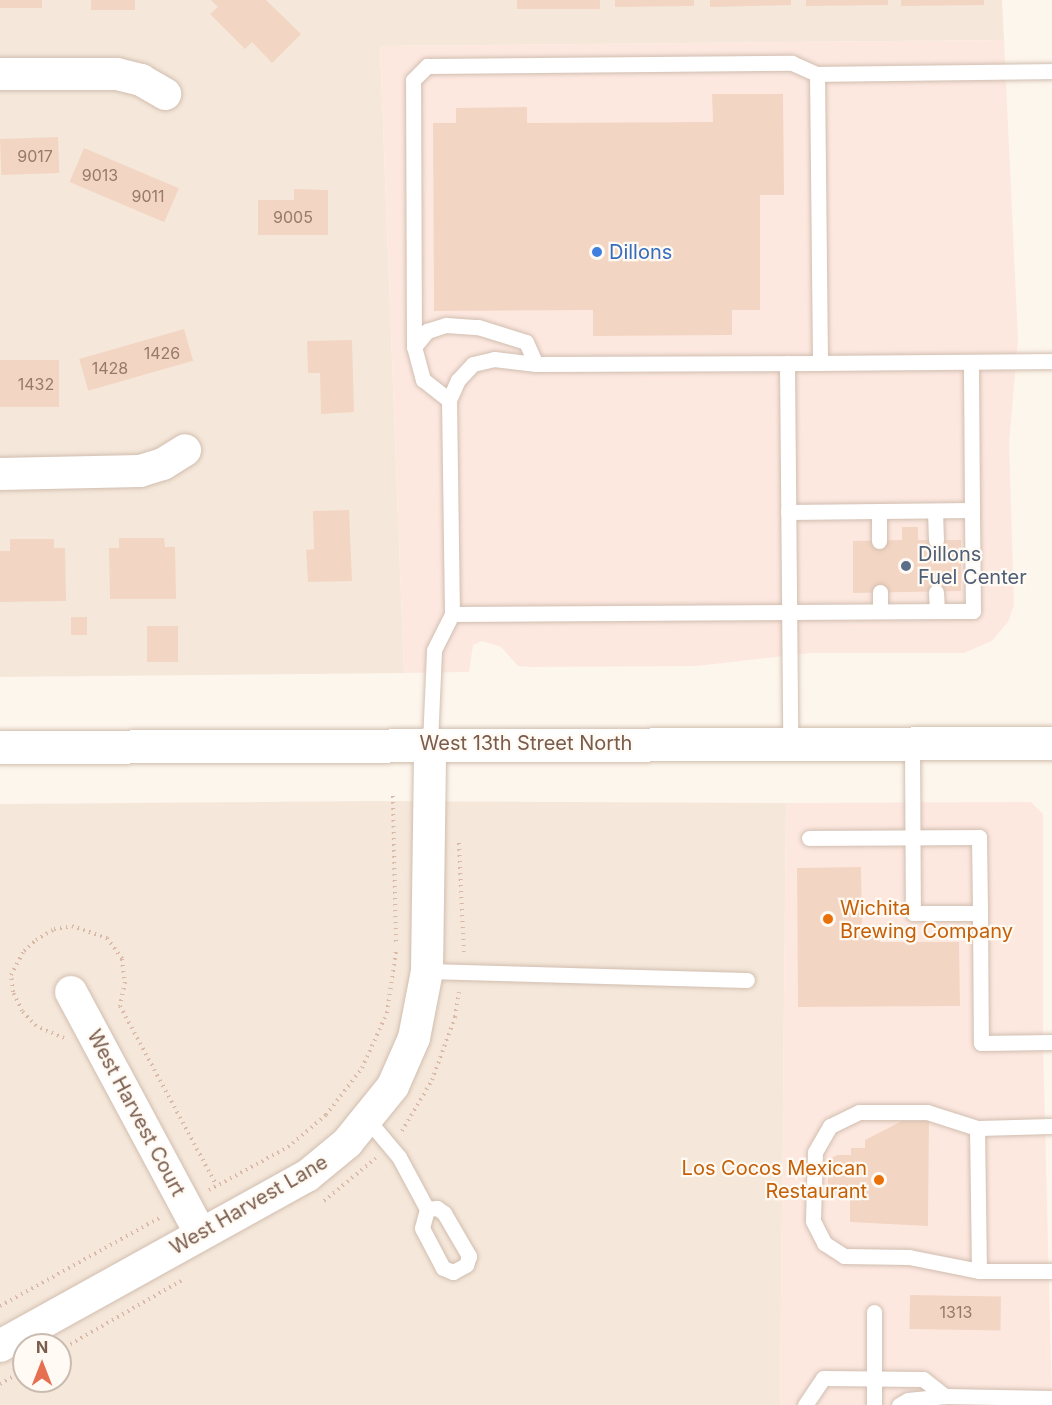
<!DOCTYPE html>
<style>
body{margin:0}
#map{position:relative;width:1052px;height:1405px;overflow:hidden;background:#fdf6ec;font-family:Inter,sans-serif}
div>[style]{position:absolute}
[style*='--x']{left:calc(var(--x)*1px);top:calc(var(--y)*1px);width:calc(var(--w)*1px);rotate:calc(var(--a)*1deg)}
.residential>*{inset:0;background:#f5e8da}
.commercial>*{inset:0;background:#fde8e0}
.building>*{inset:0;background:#f3d5c3;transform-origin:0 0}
.path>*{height:4px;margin-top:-2px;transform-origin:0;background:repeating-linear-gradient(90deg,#d9b8a5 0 1.5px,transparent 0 6px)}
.roads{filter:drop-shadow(0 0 2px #d1beb0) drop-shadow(0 0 2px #d1beb0)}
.lane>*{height:15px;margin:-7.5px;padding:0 7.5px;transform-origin:7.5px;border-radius:7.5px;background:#fff}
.street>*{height:32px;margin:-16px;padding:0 16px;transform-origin:16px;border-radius:16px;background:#fff}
.secondary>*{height:33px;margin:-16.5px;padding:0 16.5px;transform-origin:16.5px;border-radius:16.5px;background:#fff}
.dots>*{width:16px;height:16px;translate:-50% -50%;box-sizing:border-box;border:3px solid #fffaf3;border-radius:50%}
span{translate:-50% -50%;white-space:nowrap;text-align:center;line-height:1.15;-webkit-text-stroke:4.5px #fffaf3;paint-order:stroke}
.number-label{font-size:16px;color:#987a6a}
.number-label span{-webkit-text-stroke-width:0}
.shop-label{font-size:20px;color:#366cbe}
.left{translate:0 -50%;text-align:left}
.service-label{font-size:20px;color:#4e5e75}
.street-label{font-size:20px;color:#7a5c4d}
.food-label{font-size:20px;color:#c56008}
.right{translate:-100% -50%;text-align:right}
.north{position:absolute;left:12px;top:1333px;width:60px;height:60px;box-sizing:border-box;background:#fffaf3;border:2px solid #cabbb1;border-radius:50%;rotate:0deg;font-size:16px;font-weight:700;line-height:24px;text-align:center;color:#7a5c4d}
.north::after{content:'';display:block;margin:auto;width:21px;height:27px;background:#e76f51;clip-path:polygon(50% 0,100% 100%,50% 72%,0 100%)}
</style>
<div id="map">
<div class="residential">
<i style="clip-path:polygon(0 0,1002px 0,1004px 40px,380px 46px,404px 673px,0 677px)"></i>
<i style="clip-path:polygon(evenodd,377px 801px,786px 803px,780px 1405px,0 1405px,0 804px,377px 801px,24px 1345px,60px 1345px,60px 1381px,24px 1381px,24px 1345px)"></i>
</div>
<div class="commercial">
<i style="clip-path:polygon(1004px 40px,1018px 339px,1009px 444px,1014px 605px,1008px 622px,992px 641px,964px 653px,811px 653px,697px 666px,531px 667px,518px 666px,501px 647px,482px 641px,473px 645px,469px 672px,404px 673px,380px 46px)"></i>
<i style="clip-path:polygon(1031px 802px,1043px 814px,1043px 1043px,1052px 1405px,780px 1405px,786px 803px)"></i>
</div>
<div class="building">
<i style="left:0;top:0;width:42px;height:8px"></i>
<i style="left:91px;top:0;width:44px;height:10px"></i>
<i style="clip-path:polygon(211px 0,266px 0,301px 34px,272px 63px,252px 42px,245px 49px,210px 14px,218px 7px)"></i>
<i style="left:517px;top:0;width:83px;height:9px"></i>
<i style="clip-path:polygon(615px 0,694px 0,694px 6px,615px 7px)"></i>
<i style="clip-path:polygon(710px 0,791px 0,791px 5px,710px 7px)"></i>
<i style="clip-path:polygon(806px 0,888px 0,888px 5px,806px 6px)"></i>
<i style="clip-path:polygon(901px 0,984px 0,984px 5px,901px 6px)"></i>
<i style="clip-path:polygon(712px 94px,783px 94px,784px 195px,760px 195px,760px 310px,732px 310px,732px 335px,593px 336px,593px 310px,434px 311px,433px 123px,456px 123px,456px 108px,527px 107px,527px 123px,713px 122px)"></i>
<i style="left:58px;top:137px;width:36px;height:58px;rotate:88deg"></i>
<i style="left:84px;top:148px;width:103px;height:37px;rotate:23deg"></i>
<i style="clip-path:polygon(294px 189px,328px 190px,328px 235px,258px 235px,258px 200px,294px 200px)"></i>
<i style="left:184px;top:329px;width:33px;height:109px;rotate:74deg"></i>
<i style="clip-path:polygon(352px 340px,354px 412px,321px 414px,320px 373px,308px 373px,307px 341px)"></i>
<i style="left:59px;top:360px;width:47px;height:59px;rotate:90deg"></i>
<i style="clip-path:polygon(349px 510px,352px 581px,308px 582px,306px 550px,314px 549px,313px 511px)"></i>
<i style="clip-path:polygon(902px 527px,918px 527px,918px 540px,961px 540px,961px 591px,853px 593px,853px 541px,902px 540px)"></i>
<i style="clip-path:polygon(119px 538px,164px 538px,165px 547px,175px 547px,176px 599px,110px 599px,109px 548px,119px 548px)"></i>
<i style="clip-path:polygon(10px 539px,54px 539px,54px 548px,65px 548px,66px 601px,0 602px,0 551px,10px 551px)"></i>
<i style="left:87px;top:617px;width:18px;height:16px;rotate:90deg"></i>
<i style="left:178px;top:626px;width:36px;height:31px;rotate:90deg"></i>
<i style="clip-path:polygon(861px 867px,862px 928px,881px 942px,959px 942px,960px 1006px,798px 1007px,797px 868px)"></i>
<i style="clip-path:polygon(902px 1121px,929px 1121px,928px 1226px,850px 1222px,850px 1196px,828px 1196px,828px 1160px,837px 1155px,851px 1155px,851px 1148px,865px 1148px,865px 1140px)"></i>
<i style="left:910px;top:1295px;width:91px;height:34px;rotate:1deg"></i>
</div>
<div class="path">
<i style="--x:393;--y:796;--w:147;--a:88.8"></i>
<i style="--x:459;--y:843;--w:109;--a:87.4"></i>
<i style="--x:64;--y:1038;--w:30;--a:-157"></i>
<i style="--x:36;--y:1026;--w:21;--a:-133"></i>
<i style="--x:22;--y:1011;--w:21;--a:-115"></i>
<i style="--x:13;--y:992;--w:17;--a:-97"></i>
<i style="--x:11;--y:975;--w:27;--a:-62"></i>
<i style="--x:24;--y:951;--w:16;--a:-43"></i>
<i style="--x:36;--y:940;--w:21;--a:-31"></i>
<i style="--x:54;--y:929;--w:18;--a:-9"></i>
<i style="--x:72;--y:926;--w:37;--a:19"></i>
<i style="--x:107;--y:938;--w:26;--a:54"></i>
<i style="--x:122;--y:959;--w:23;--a:83"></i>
<i style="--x:125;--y:982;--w:25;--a:102"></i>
<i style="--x:120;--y:1006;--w:204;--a:61.7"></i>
<i style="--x:402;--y:1131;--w:59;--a:-59.5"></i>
<i style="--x:432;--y:1080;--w:67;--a:-69.9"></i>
<i style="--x:455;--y:1017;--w:25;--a:-81"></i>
<i style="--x:209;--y:1190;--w:90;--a:-28.6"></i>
<i style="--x:288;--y:1147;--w:50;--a:-40.1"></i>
<i style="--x:326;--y:1115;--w:59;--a:-52.5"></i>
<i style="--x:362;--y:1068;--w:60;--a:-65.6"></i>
<i style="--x:387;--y:1013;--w:64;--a:-81.9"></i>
<i style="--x:324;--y:1201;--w:67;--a:-39.6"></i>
<i style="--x:0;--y:1306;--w:184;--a:-28.9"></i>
<i style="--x:60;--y:1350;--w:143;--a:-29.8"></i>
<i style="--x:0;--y:1384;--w:28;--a:-30"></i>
</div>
<div class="roads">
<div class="lane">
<i style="--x:1052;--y:71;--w:235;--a:179.3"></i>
<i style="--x:817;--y:74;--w:289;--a:89.4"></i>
<i style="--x:820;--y:363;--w:232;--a:-0.5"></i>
<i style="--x:414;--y:347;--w:21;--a:-51"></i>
<i style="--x:427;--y:331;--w:20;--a:-18"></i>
<i style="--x:446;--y:325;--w:32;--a:4"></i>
<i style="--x:478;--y:327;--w:50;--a:17.4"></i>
<i style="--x:526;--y:342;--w:24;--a:66"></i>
<i style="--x:787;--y:363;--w:380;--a:89.5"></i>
<i style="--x:449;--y:400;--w:33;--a:-142"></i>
<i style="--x:423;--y:380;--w:34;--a:-105"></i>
<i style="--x:414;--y:347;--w:267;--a:-90.2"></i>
<i style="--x:413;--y:80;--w:20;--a:-45"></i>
<i style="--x:427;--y:66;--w:365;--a:-0.5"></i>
<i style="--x:792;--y:63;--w:27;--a:24"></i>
<i style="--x:879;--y:511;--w:30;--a:90"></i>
<i style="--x:935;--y:511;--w:29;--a:88"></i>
<i style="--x:788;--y:512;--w:184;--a:-0.6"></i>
<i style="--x:972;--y:510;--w:148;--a:-90.4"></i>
<i style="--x:880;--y:592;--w:19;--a:90"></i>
<i style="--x:936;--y:592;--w:19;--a:87"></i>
<i style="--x:452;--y:614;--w:521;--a:-0.33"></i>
<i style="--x:973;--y:611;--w:101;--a:-90.6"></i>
<i style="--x:430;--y:743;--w:93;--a:-87.5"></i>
<i style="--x:434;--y:650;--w:40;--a:-63.4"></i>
<i style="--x:452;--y:614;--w:214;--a:-90.8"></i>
<i style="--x:449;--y:400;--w:22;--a:-66"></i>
<i style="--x:458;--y:380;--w:22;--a:-47"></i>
<i style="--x:473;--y:364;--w:22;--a:-13"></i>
<i style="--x:494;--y:359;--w:42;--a:6.8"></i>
<i style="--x:536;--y:364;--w:284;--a:-0.2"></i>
<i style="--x:912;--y:743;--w:170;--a:89.7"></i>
<i style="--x:913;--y:913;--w:67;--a:0"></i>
<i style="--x:980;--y:913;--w:130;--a:89.6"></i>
<i style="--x:981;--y:1043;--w:71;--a:-0.8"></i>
<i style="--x:809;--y:838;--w:170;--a:-0.3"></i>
<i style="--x:979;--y:837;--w:76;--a:89.2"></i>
<i style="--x:427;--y:971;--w:320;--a:1.6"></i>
<i style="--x:367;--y:1119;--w:50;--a:49.9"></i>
<i style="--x:399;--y:1157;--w:59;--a:61.7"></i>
<i style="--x:427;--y:1209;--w:10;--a:-6"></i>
<i style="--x:437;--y:1208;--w:9;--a:36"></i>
<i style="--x:444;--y:1213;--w:50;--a:59.8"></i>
<i style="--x:469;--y:1256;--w:9;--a:108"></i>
<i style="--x:466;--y:1265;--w:15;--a:152"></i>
<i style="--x:453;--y:1272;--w:11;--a:-158"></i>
<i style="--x:443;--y:1268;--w:45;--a:-117.7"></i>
<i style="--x:422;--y:1228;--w:20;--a:-75"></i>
<i style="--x:1052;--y:1126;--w:75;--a:178.5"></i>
<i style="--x:977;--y:1128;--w:143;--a:89.2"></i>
<i style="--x:979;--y:1271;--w:73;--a:0"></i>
<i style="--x:977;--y:1128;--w:52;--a:-162.3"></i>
<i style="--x:927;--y:1112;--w:68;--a:180"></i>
<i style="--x:859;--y:1112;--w:32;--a:154"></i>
<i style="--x:830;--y:1126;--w:30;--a:120"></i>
<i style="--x:815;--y:1152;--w:69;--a:91.7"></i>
<i style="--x:813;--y:1221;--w:25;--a:63"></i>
<i style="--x:824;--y:1243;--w:24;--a:33"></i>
<i style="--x:844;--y:1256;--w:65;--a:0.9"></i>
<i style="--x:909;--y:1257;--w:71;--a:11.3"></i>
<i style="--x:874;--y:1312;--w:93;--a:90"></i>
<i style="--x:805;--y:1405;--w:32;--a:-56"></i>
<i style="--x:823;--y:1378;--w:100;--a:0.6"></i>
<i style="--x:923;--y:1379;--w:28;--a:38"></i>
<i style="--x:945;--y:1396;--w:107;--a:1.1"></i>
<i style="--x:899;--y:1405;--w:10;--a:-29"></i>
<i style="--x:908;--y:1400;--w:37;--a:-6"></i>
</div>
<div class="street">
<i style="--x:0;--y:74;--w:117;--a:0"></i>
<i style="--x:117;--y:74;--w:25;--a:14"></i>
<i style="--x:141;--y:80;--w:28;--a:30"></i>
<i style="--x:0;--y:474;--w:140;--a:-1.2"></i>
<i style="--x:140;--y:471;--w:24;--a:-17"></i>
<i style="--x:163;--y:464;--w:26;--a:-32"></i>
<i style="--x:71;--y:992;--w:273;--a:61.8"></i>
<i style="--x:0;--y:1346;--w:351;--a:-29"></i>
<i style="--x:307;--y:1176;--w:52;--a:-39.5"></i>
<i style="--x:347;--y:1143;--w:73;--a:-51.1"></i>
<i style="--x:393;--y:1086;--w:52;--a:-66.4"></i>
<i style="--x:414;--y:1038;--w:68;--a:-79"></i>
<i style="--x:427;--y:971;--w:228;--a:-89.2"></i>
</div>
<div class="secondary">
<i style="--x:0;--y:747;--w:1052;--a:-0.22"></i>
</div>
</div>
<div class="dots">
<i style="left:597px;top:252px;background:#3f7fe0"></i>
<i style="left:906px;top:566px;background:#5c6f8a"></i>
<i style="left:828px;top:919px;background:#e8710a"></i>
<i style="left:879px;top:1180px;background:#e8710a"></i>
</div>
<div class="number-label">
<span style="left:35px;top:156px">9017</span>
<span style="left:100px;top:175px">9013</span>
<span style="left:148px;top:196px">9011</span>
<span style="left:293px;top:217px">9005</span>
<span style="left:162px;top:353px">1426</span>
<span style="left:110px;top:368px">1428</span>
<span style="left:36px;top:384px">1432</span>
<span style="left:956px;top:1312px">1313</span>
</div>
<div class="shop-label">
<span class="left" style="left:609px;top:252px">Dillons</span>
</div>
<div class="service-label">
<span class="left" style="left:918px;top:566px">Dillons<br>Fuel Center</span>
</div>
<div class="street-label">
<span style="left:526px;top:743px">West 13th Street North</span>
<span style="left:136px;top:1113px;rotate:62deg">West Harvest Court</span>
<span style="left:249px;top:1205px;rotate:-30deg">West Harvest Lane</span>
</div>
<div class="food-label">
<span class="left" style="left:840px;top:920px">Wichita<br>Brewing Company</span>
<span class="right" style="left:867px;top:1180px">Los Cocos Mexican<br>Restaurant</span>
</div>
<div class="north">N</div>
</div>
